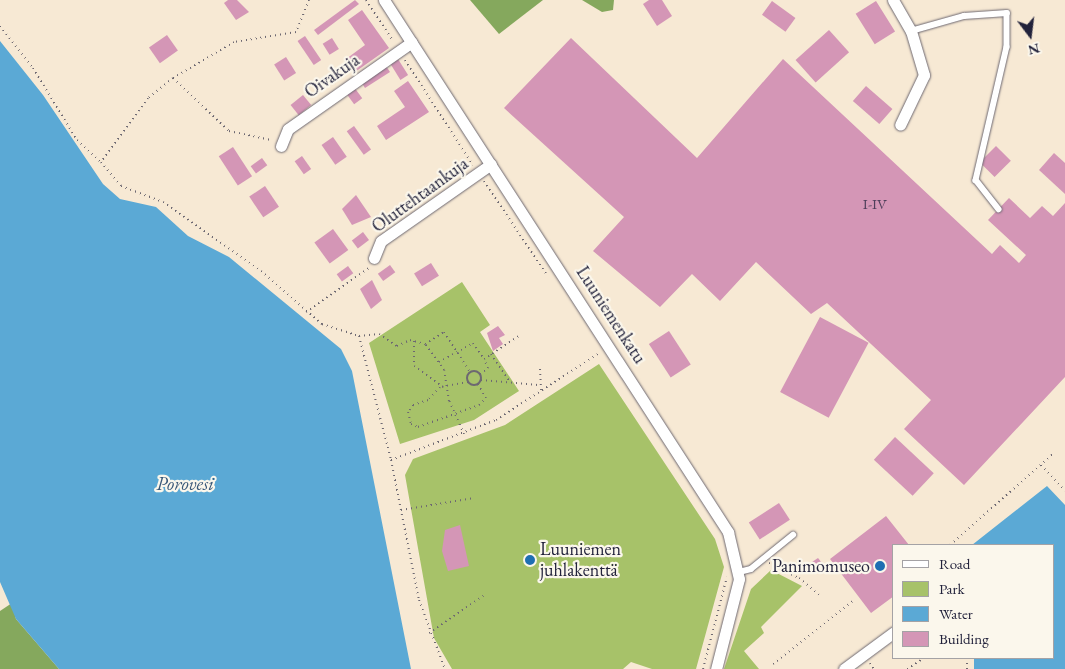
<!DOCTYPE html>
<meta charset="utf-8">
<style>
body{margin:0}
#map{position:relative;width:1065px;height:669px;overflow:hidden;background:#f7e9d4;font-family:"EB Garamond",serif}
div>[style]{position:absolute}
[style*='--x']{left:calc(var(--x)*1px);top:calc(var(--y)*1px);width:calc(var(--w)*1px);rotate:calc(var(--a)*1deg)}
.green>*{inset:0;background:#a7c269}
.forest>*{inset:0;background:#85a85d}
.water>*{inset:0;background:#5ba9d5}
.building>*{inset:0;background:#d496b6;transform-origin:0 0}
.path>*{height:2px;margin-top:-1px;transform-origin:0;background:repeating-linear-gradient(90deg,#6d6871 0 1px,transparent 0 5px)}
.path>.ring{margin:-1px;padding:0;box-sizing:content-box;background:none;border:2px solid #6d6871;border-radius:50%}
.roads{filter:drop-shadow(0 0 1px #6d6871) drop-shadow(0 0 1px #6d6871)}
.lane>*{height:5.5px;margin:-2.75px;padding:0 2.75px;transform-origin:2.75px;border-radius:2.75px;background:#fff}
.street>*{height:11px;margin:-5.5px;padding:0 5.5px;transform-origin:5.5px;border-radius:5.5px;background:#fff}
.dots>*{width:14px;height:14px;translate:-50% -50%;box-sizing:border-box;border:2px solid #fbf7ec;border-radius:50%}
span{translate:-50% -50%;white-space:nowrap;text-align:center;line-height:1.15;-webkit-text-stroke:4.5px #fbf7ec;paint-order:stroke}
.number-label{font-size:15px;color:#4e3f5a}
.number-label span{-webkit-text-stroke-width:0}
.street-label{font-size:18px;color:#22223b}
.poi-label{font-size:18px;color:#22223b}
.left{translate:0 -50%;text-align:left}
.right{translate:-100% -50%;text-align:right}
.water-label{font-size:19px;color:#395879;font-style:italic}
.legend{position:absolute;left:892px;top:544px;width:162px;height:115px;box-sizing:border-box;background:#fbf7ec;border:1px solid #a4a2a5;margin:0;padding:6px 9px;list-style:none;font-size:15px;color:#22223b}
.legend li{display:flex;align-items:center;gap:10px;height:25px}
.legend b{width:25px;border:1px solid #a4a2a5}
.north{position:absolute;left:1005px;top:10px;width:50px;height:50px;-webkit-text-stroke:4px #fbf7ec;paint-order:stroke;rotate:165deg;font-size:14px;font-weight:700;line-height:20px;text-align:center;color:#22223b}
.north::after{content:'';display:block;margin:auto;width:18px;height:22px;background:#22223b;clip-path:polygon(50% 0,100% 100%,50% 72%,0 100%)}
</style>
<div id="map">
<div class="green">
<i style="clip-path:polygon(462px 282px,490px 325px,480px 332px,519px 391px,474px 420px,400px 444px,369px 343px)"></i>
<i style="clip-path:polygon(599px 364px,715px 539px,724px 567px,696px 669px,652px 669px,631px 662px,623px 669px,452px 669px,434px 638px,405px 475px,413px 459px,505px 425px)"></i>
<i style="clip-path:polygon(771px 570px,802px 586px,761px 627px,764px 633px,744px 651px,759px 669px,724px 669px,751px 589px)"></i>
</div>
<div class="forest">
<i style="clip-path:polygon(470px 0,543px 0,499px 34px)"></i>
<i style="clip-path:polygon(582px 0,614px 0,613px 10px,602px 12px)"></i>
<i style="clip-path:polygon(12px 603px,16px 619px,59px 669px,0 669px,0 611px)"></i>
</div>
<div class="water">
<i style="clip-path:polygon(0 41px,43px 95px,103px 184px,120px 199px,156px 207px,188px 236px,229px 257px,341px 349px,352px 371px,411px 669px,59px 669px,16px 619px,0 582px)"></i>
<i style="clip-path:polygon(1047px 486px,1065px 505px,1065px 669px,974px 669px,974px 658px,1054px 658px,1054px 545px,972px 545px)"></i>
</div>
<div class="building">
<i style="clip-path:polygon(228px 0,237px 0,249px 12px,236px 20px,224px 3px)"></i>
<i style="clip-path:polygon(355px 0,359px 4px,318px 35px,314px 30px)"></i>
<i style="clip-path:polygon(649px 0,662px 0,672px 16px,657px 26px,643px 4px)"></i>
<i style="left:772px;top:1px;width:29px;height:17px;rotate:36deg"></i>
<i style="left:876px;top:1px;width:36px;height:24px;rotate:58deg"></i>
<i style="clip-path:polygon(362px 10px,389px 48px,355px 72px,346px 59px,365px 45px,348px 20px)"></i>
<i style="left:829px;top:30px;width:30px;height:45px;rotate:48deg"></i>
<i style="left:167px;top:35px;width:19px;height:22px;rotate:55deg"></i>
<i style="left:305px;top:36px;width:29px;height:9px;rotate:56deg"></i>
<i style="left:332px;top:38px;width:13px;height:11px;rotate:58deg"></i>
<i style="clip-path:polygon(571px 38px,697px 158px,783px 59px,992px 254px,1000px 245px,1019px 263px,1026px 255px,988px 220px,1009px 198px,1030px 218px,1042px 206px,1053px 216px,1065px 203px,1065px 377px,964px 485px,904px 429px,931px 400px,827px 303px,811px 314px,756px 262px,720px 301px,692px 274px,660px 307px,593px 251px,624px 217px,504px 108px)"></i>
<i style="left:286px;top:57px;width:19px;height:14px;rotate:58deg"></i>
<i style="left:398px;top:59px;width:19px;height:9px;rotate:58deg"></i>
<i style="clip-path:polygon(386px 66px,390px 72px,365px 88px,362px 83px)"></i>
<i style="clip-path:polygon(408px 81px,429px 112px,386px 140px,377px 126px,405px 107px,394px 91px)"></i>
<i style="left:866px;top:86px;width:35px;height:20px;rotate:41deg"></i>
<i style="left:354px;top:87px;width:14px;height:10px;rotate:54deg"></i>
<i style="left:303px;top:95px;width:13px;height:16px;rotate:51deg"></i>
<i style="left:354px;top:126px;width:29px;height:9px;rotate:54deg"></i>
<i style="left:333px;top:137px;width:24px;height:14px;rotate:55deg"></i>
<i style="left:996px;top:146px;width:21px;height:23px;rotate:45deg"></i>
<i style="left:233px;top:147px;width:35px;height:17px;rotate:57deg"></i>
<i style="clip-path:polygon(1054px 153px,1065px 163px,1065px 194px,1039px 170px)"></i>
<i style="left:302px;top:156px;width:16px;height:9px;rotate:55deg"></i>
<i style="left:262px;top:158px;width:9px;height:14px;rotate:54deg"></i>
<i style="left:265px;top:186px;width:25px;height:19px;rotate:56deg"></i>
<i style="clip-path:polygon(356px 195px,371px 217px,352px 225px,342px 209px)"></i>
<i style="left:333px;top:229px;width:26px;height:23px;rotate:54deg"></i>
<i style="left:363px;top:232px;width:10px;height:14px;rotate:53deg"></i>
<i style="left:431px;top:263px;width:15px;height:20px;rotate:58deg"></i>
<i style="left:390px;top:265px;width:9px;height:15px;rotate:54deg"></i>
<i style="left:348px;top:266px;width:9px;height:14px;rotate:54deg"></i>
<i style="clip-path:polygon(372px 280px,382px 300px,371px 309px,360px 289px)"></i>
<i style="left:820px;top:317px;width:55px;height:85px;rotate:28deg"></i>
<i style="clip-path:polygon(498px 326px,505px 335px,499px 338px,503px 344px,493px 351px,487px 333px)"></i>
<i style="left:669px;top:331px;width:40px;height:24px;rotate:57deg"></i>
<i style="left:895px;top:437px;width:53px;height:31px;rotate:43deg"></i>
<i style="left:779px;top:503px;width:20px;height:36px;rotate:57deg"></i>
<i style="clip-path:polygon(886px 516px,909px 545px,894px 545px,894px 596px,871px 613px,830px 559px)"></i>
<i style="clip-path:polygon(460px 525px,469px 566px,448px 571px,442px 551px,445px 530px)"></i>
<i style="clip-path:polygon(818px 558px,822px 563px,814px 569px,809px 564px)"></i>
</div>
<div class="path">
<i style="--x:309;--y:0;--w:35;--a:112"></i>
<i style="--x:296;--y:32;--w:63;--a:170.8"></i>
<i style="--x:234;--y:42;--w:71;--a:149.5"></i>
<i style="--x:173;--y:78;--w:32;--a:141"></i>
<i style="--x:148;--y:98;--w:79;--a:126.3"></i>
<i style="--x:101;--y:162;--w:31;--a:50"></i>
<i style="--x:121;--y:186;--w:45;--a:20.9"></i>
<i style="--x:163;--y:202;--w:120;--a:35.1"></i>
<i style="--x:261;--y:271;--w:81;--a:41"></i>
<i style="--x:322;--y:324;--w:39;--a:18"></i>
<i style="--x:359;--y:336;--w:128;--a:75.5"></i>
<i style="--x:391;--y:460;--w:143;--a:78.7"></i>
<i style="--x:419;--y:600;--w:74;--a:69.4"></i>
<i style="--x:366;--y:0;--w:49;--a:56.6"></i>
<i style="--x:0;--y:26;--w:53;--a:51.8"></i>
<i style="--x:33;--y:68;--w:84;--a:58.6"></i>
<i style="--x:77;--y:140;--w:33;--a:43"></i>
<i style="--x:405;--y:60;--w:125;--a:57.1"></i>
<i style="--x:173;--y:78;--w:77;--a:43.4"></i>
<i style="--x:229;--y:131;--w:43;--a:12.1"></i>
<i style="--x:484;--y:181;--w:113;--a:56.2"></i>
<i style="--x:306;--y:312;--w:77;--a:-34.9"></i>
<i style="--x:359;--y:336;--w:20;--a:-6"></i>
<i style="--x:379;--y:334;--w:22;--a:34"></i>
<i style="--x:397;--y:346;--w:14;--a:-25"></i>
<i style="--x:410;--y:340;--w:16;--a:15"></i>
<i style="--x:414;--y:341;--w:25;--a:90"></i>
<i style="--x:414;--y:366;--w:36;--a:36"></i>
<i style="--x:491;--y:354;--w:32;--a:56"></i>
<i style="--x:439;--y:362;--w:39;--a:-29"></i>
<i style="--x:473;--y:343;--w:19;--a:55"></i>
<i style="--x:484;--y:359;--w:42;--a:-33.3"></i>
<i style="--x:540;--y:369;--w:21;--a:87"></i>
<i class="ring" style="left:467px;top:371px;width:12px;height:12px"></i>
<i style="--x:480;--y:374;--w:10;--a:-37"></i>
<i style="--x:488;--y:368;--w:10;--a:-114"></i>
<i style="--x:481;--y:380;--w:57;--a:5"></i>
<i style="--x:468;--y:382;--w:28;--a:170"></i>
<i style="--x:440;--y:387;--w:18;--a:133"></i>
<i style="--x:428;--y:400;--w:16;--a:162"></i>
<i style="--x:413;--y:405;--w:9;--a:126"></i>
<i style="--x:408;--y:412;--w:12;--a:76"></i>
<i style="--x:411;--y:424;--w:8;--a:23"></i>
<i style="--x:418;--y:427;--w:65;--a:-19.8"></i>
<i style="--x:479;--y:405;--w:10;--a:-45"></i>
<i style="--x:486;--y:398;--w:16;--a:-120"></i>
<i style="--x:464;--y:434;--w:36;--a:-114"></i>
<i style="--x:449;--y:401;--w:31;--a:-99"></i>
<i style="--x:444;--y:370;--w:32;--a:-126"></i>
<i style="--x:425;--y:344;--w:22;--a:-32"></i>
<i style="--x:444;--y:332;--w:48;--a:57"></i>
<i style="--x:391;--y:460;--w:112;--a:-20.9"></i>
<i style="--x:496;--y:420;--w:123;--a:-33"></i>
<i style="--x:1041;--y:465;--w:35;--a:47"></i>
<i style="--x:401;--y:510;--w:74;--a:-9.3"></i>
<i style="--x:950;--y:545;--w:137;--a:-41.5"></i>
<i style="--x:769;--y:563;--w:34;--a:27"></i>
<i style="--x:799;--y:578;--w:26;--a:40"></i>
<i style="--x:429;--y:633;--w:69;--a:-34.4"></i>
<i style="--x:967;--y:658;--w:11;--a:90"></i>
<i style="--x:870;--y:663;--w:7;--a:56"></i>
<i style="--x:773;--y:664;--w:103;--a:-38.3"></i>
<i style="--x:703;--y:669;--w:95;--a:-75.4"></i>
<i style="--x:907;--y:669;--w:20;--a:-33"></i>
</div>
<div class="roads">
<div class="lane">
<i style="--x:911;--y:31;--w:55;--a:-15.8"></i>
<i style="--x:964;--y:16;--w:43;--a:-4"></i>
<i style="--x:1007;--y:13;--w:34;--a:90"></i>
<i style="--x:1007;--y:47;--w:137;--a:103.1"></i>
<i style="--x:976;--y:180;--w:37;--a:52"></i>
<i style="--x:739;--y:572;--w:12;--a:-14"></i>
<i style="--x:751;--y:569;--w:54;--a:-39"></i>
</div>
<div class="street">
<i style="--x:384;--y:0;--w:634;--a:57.11"></i>
<i style="--x:728;--y:532;--w:48;--a:76.8"></i>
<i style="--x:739;--y:579;--w:93;--a:104.3"></i>
<i style="--x:893;--y:0;--w:36;--a:60"></i>
<i style="--x:911;--y:31;--w:46;--a:73.5"></i>
<i style="--x:924;--y:75;--w:55;--a:115.6"></i>
<i style="--x:281;--y:146;--w:18;--a:-68"></i>
<i style="--x:288;--y:129;--w:151;--a:-35.1"></i>
<i style="--x:374;--y:258;--w:18;--a:-68"></i>
<i style="--x:381;--y:241;--w:134;--a:-35"></i>
<i style="--x:844;--y:669;--w:62;--a:-36.5"></i>
</div>
</div>
<div class="dots">
<i style="left:530px;top:560px;background:#1f6fb2"></i>
<i style="left:880px;top:566px;background:#1f6fb2"></i>
</div>
<div class="number-label">
<span style="left:875px;top:204px">I-IV</span>
</div>
<div class="street-label">
<span style="left:332px;top:76px;rotate:-35deg">Oivakuja</span>
<span style="left:420px;top:195px;rotate:-36deg">Oluttehtaankuja</span>
<span style="left:611px;top:315px;rotate:57deg">Luuniemenkatu</span>
</div>
<div class="poi-label">
<span class="left" style="left:540px;top:560px">Luuniemen<br>juhlakenttä</span>
<span class="right" style="left:870px;top:566px">Panimomuseo</span>
</div>
<div class="water-label">
<span style="left:185px;top:484px">Porovesi</span>
</div>
<ul class="legend">
<li><b style="height:6px;background:#fff"></b>Road</li>
<li><b style="height:14px;background:#a7c269"></b>Park</li>
<li><b style="height:14px;background:#5ba9d5"></b>Water</li>
<li><b style="height:14px;background:#d496b6"></b>Building</li>
</ul>
<div class="north">N</div>
</div>
